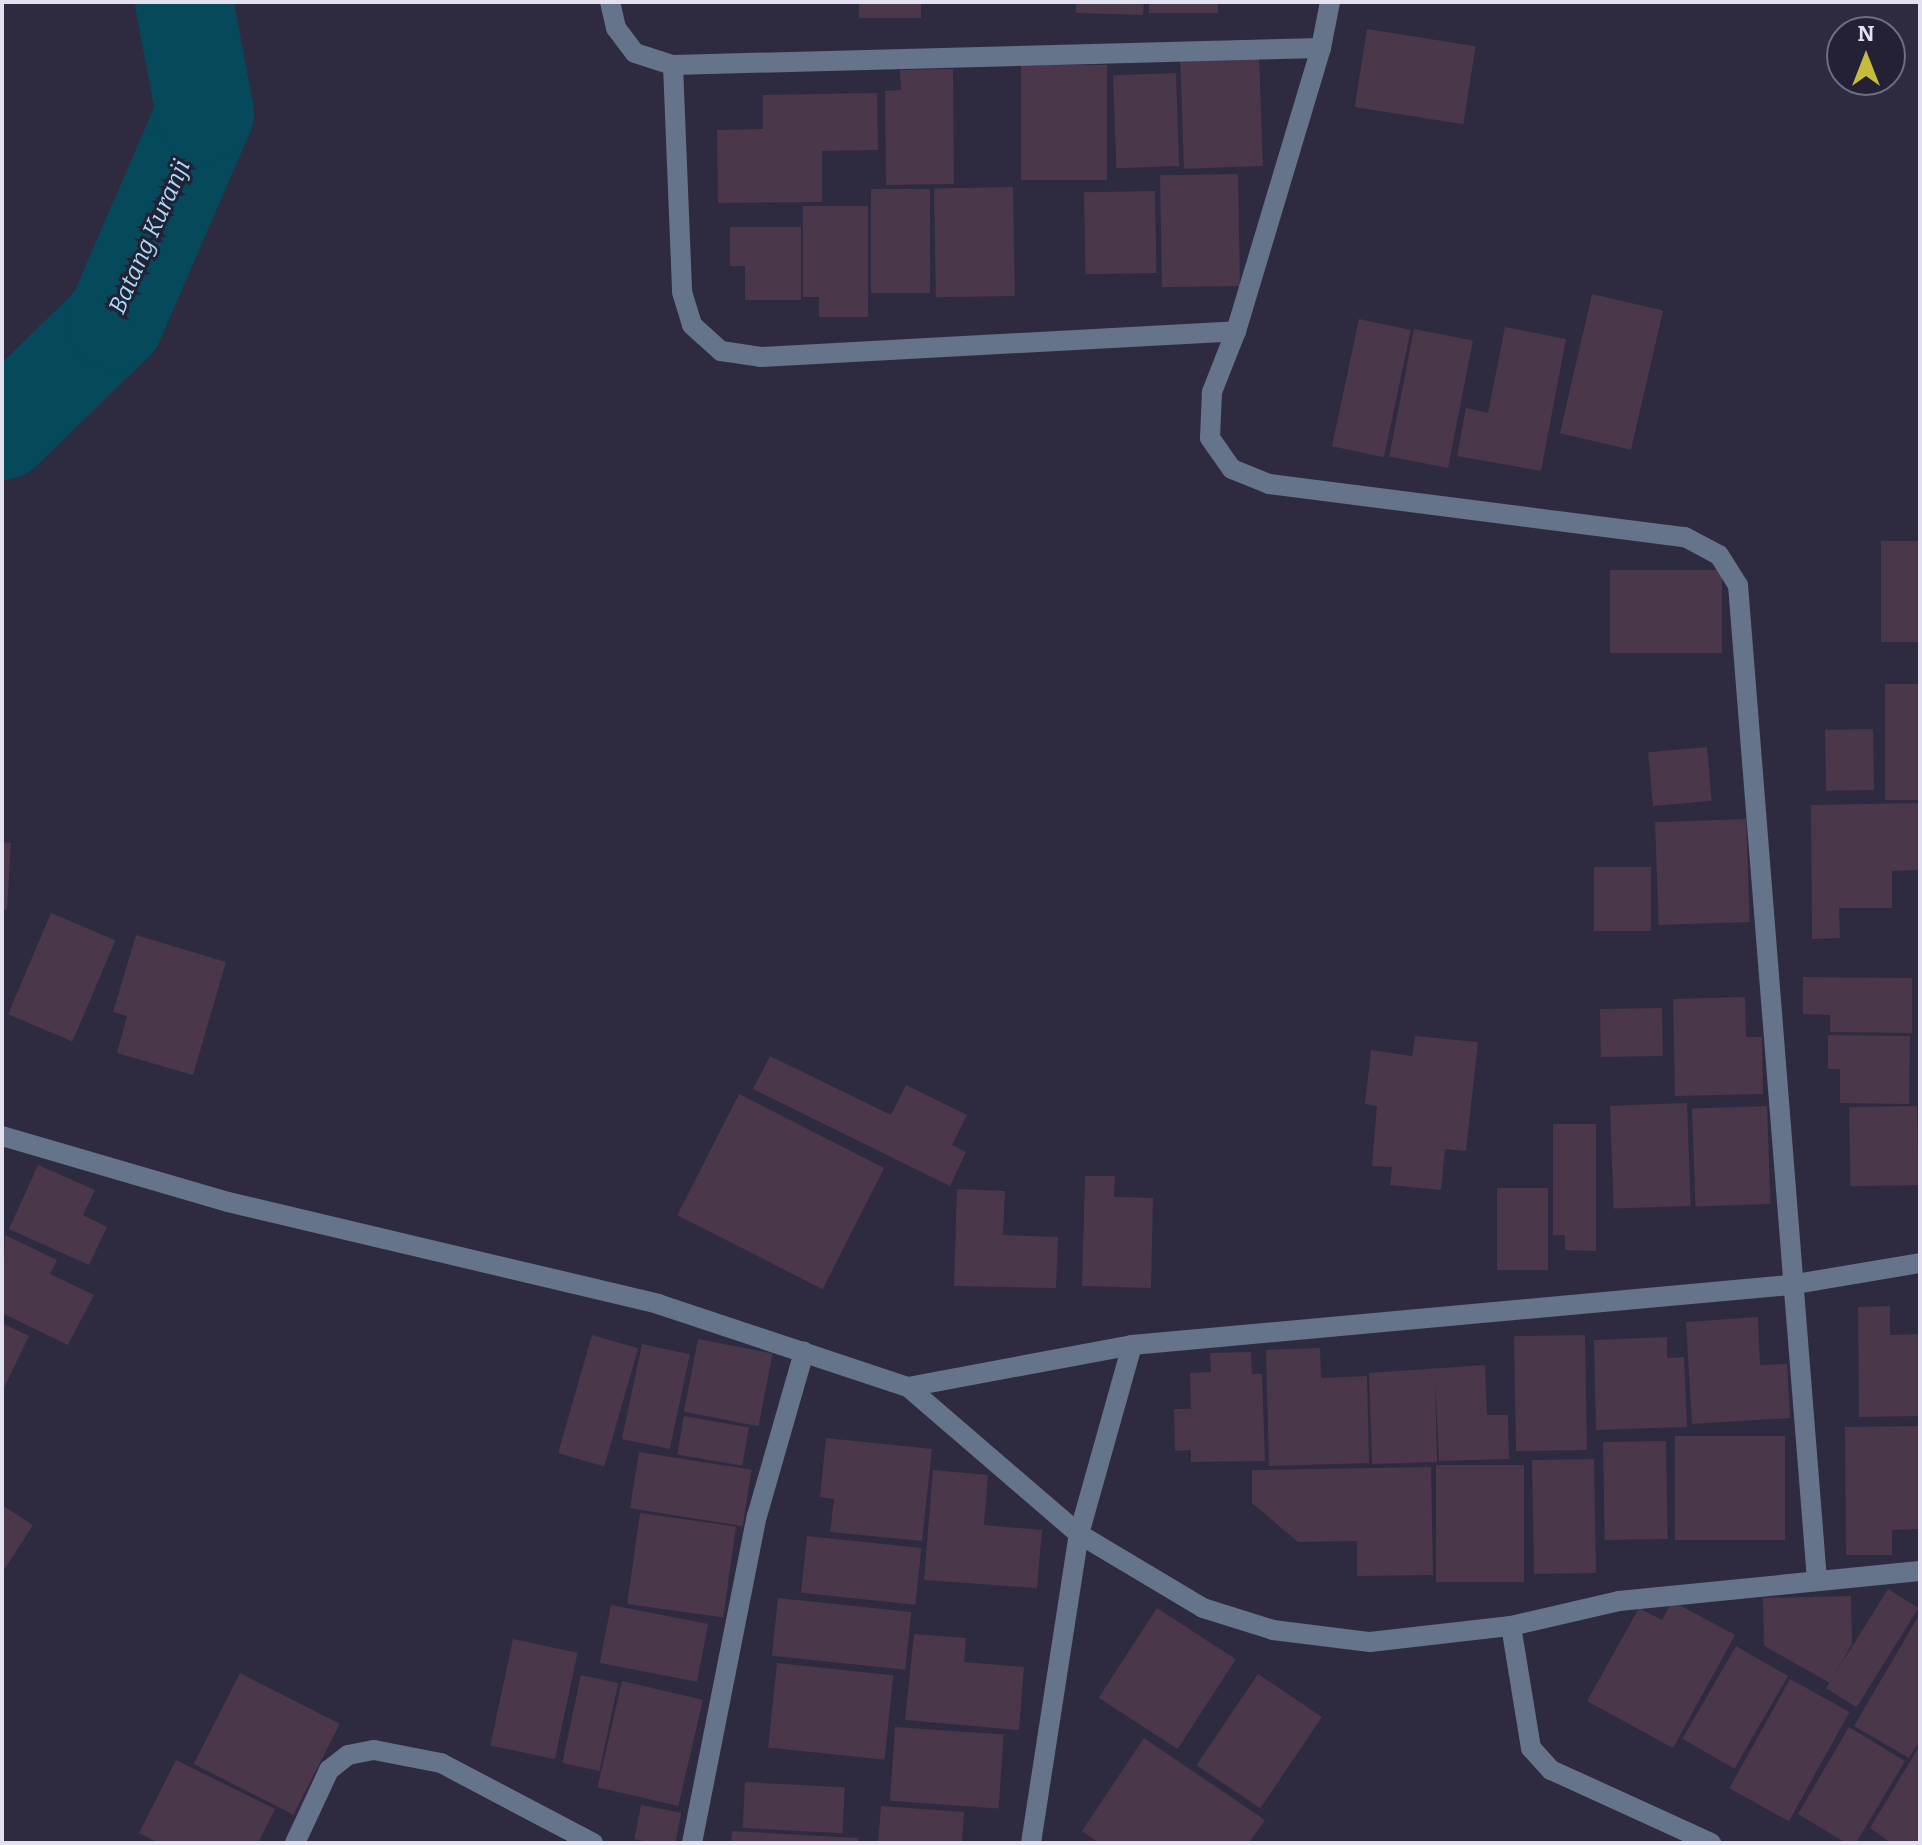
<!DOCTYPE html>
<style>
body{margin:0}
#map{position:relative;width:1922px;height:1845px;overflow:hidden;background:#2e2a40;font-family:Bitter,serif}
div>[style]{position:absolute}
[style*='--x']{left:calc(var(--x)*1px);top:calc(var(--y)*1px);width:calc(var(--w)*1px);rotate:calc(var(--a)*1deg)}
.river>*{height:98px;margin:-49px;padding:0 49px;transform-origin:49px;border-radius:49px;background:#05495b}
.building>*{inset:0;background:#4a374a;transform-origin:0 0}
.minor>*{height:20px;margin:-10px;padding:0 10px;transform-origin:10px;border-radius:10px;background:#65748a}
span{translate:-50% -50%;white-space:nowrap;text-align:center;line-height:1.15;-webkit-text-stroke:6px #242036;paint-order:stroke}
.water-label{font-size:24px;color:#a2def5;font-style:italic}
.frame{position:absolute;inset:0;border:4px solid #e3e1f0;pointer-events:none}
.north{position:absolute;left:1826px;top:16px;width:80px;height:80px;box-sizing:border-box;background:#242036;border:2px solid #706d80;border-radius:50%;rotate:0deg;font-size:22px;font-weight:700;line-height:32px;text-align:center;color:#e3e1f0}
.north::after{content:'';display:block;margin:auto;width:28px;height:36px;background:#c6bc3c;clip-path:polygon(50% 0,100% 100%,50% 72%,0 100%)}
</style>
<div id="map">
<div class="river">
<i style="--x:2;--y:431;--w:158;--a:-44.2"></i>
<i style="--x:115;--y:321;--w:227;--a:-66.6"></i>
<i style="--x:205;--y:113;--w:113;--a:-100.7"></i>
</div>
<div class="building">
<i style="left:859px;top:2px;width:62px;height:16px"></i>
<i style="clip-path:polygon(1076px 2px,1144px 2px,1143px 15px,1076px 13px)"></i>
<i style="left:1149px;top:2px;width:69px;height:11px"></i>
<i style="left:1367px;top:29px;width:110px;height:79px;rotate:9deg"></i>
<i style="left:1259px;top:55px;width:111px;height:79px;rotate:88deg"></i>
<i style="left:1021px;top:65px;width:86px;height:115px"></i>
<i style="clip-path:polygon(953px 69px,954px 184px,886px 185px,885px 91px,901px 90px,900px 70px)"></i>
<i style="left:1176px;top:73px;width:93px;height:63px;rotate:88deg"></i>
<i style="clip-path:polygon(877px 93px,878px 150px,822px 151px,822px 202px,718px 203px,717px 130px,763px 129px,763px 95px)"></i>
<i style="left:1238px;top:174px;width:112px;height:78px;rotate:89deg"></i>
<i style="left:1013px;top:187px;width:109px;height:79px;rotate:89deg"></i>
<i style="left:871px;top:189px;width:59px;height:104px"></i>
<i style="left:1155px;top:191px;width:82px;height:71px;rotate:89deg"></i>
<i style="clip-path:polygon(803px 206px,868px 206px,868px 317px,819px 317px,819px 297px,803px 297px)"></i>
<i style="clip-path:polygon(730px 227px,801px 227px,801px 300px,745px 300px,745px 266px,730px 266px)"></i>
<i style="left:1592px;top:294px;width:73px;height:143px;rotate:13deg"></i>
<i style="left:1359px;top:319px;width:53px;height:130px;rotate:12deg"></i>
<i style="clip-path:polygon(1505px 327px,1566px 339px,1541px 471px,1457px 456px,1466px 408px,1488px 413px)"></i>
<i style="left:1414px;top:329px;width:60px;height:130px;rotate:11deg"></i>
<i style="left:1881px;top:541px;width:39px;height:101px"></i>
<i style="left:1610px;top:570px;width:112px;height:83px"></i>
<i style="left:1920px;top:684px;width:116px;height:35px;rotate:90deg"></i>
<i style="left:1873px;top:729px;width:61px;height:48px;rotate:89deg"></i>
<i style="left:1707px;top:747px;width:54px;height:59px;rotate:85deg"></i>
<i style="clip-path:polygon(1920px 803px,1920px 870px,1892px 871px,1892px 908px,1839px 908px,1840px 938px,1812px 939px,1811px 805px)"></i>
<i style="left:1746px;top:819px;width:103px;height:91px;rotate:88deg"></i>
<i style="clip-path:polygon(2px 842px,11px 843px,7px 910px,2px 909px)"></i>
<i style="left:1594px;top:867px;width:57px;height:64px"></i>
<i style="left:51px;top:913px;width:70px;height:110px;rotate:23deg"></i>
<i style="clip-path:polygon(136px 935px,226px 962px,193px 1075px,117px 1053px,127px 1016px,113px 1012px)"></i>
<i style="clip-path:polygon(1803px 977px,1912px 978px,1912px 1033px,1830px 1032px,1830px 1015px,1803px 1014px)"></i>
<i style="clip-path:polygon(1745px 997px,1746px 1037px,1762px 1037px,1763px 1094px,1675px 1096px,1673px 999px)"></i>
<i style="left:1662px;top:1008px;width:48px;height:62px;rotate:89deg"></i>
<i style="clip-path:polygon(1828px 1035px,1910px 1036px,1909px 1104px,1840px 1103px,1840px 1069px,1828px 1069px)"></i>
<i style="clip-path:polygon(1415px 1036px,1478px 1042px,1466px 1151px,1445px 1149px,1441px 1190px,1390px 1185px,1392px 1167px,1372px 1166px,1377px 1106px,1365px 1104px,1371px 1050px,1412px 1056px)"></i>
<i style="clip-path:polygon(770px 1056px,891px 1115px,906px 1085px,967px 1115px,952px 1145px,966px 1152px,950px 1186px,753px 1089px)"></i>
<i style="left:739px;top:1094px;width:163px;height:136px;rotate:27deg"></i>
<i style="left:1687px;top:1103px;width:103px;height:77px;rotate:88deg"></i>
<i style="left:1767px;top:1106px;width:98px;height:75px;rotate:88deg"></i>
<i style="left:1917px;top:1106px;width:79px;height:68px;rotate:89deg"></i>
<i style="clip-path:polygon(1553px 1124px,1596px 1124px,1596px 1251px,1565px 1250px,1565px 1235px,1553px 1235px)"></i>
<i style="clip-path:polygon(38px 1165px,95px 1190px,83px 1215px,107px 1227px,89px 1265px,9px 1229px)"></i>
<i style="clip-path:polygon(1085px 1176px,1115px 1176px,1114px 1197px,1153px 1198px,1151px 1288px,1082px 1286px)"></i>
<i style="left:1497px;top:1188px;width:51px;height:82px"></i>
<i style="clip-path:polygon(957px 1189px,1005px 1191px,1003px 1235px,1058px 1237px,1056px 1288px,954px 1286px)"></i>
<i style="clip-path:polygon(5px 1235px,57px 1260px,50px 1274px,94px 1295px,68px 1345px,2px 1313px)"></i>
<i style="clip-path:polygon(1890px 1306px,1890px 1335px,1920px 1334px,1920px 1416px,1859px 1417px,1858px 1307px)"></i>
<i style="clip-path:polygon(1758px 1317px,1760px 1365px,1787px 1364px,1790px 1418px,1692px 1424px,1686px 1322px)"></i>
<i style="clip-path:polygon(2px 1323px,29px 1336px,2px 1392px)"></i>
<i style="left:592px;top:1335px;width:48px;height:123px;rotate:16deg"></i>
<i style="left:1585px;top:1335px;width:115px;height:71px;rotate:89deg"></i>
<i style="clip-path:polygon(1667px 1337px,1667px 1358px,1684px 1357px,1687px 1427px,1596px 1430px,1594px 1340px)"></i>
<i style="left:698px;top:1339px;width:76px;height:74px;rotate:11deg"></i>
<i style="left:642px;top:1344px;width:49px;height:97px;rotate:12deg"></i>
<i style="clip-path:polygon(1320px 1348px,1321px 1378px,1367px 1376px,1369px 1463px,1269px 1466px,1266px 1350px)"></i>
<i style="clip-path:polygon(1251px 1352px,1252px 1374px,1262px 1374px,1265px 1461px,1191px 1462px,1191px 1450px,1175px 1451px,1174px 1409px,1191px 1409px,1190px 1373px,1211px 1372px,1210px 1353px)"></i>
<i style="clip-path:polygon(1485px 1365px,1487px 1415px,1508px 1415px,1509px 1459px,1439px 1461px,1435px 1377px,1437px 1462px,1372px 1464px,1369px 1373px)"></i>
<i style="left:684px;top:1416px;width:66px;height:39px;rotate:10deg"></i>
<i style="clip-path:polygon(1920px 1426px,1920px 1529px,1892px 1530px,1892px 1555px,1846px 1555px,1845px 1427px)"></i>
<i style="left:1785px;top:1436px;width:104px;height:110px;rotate:90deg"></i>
<i style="clip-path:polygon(826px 1438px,932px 1449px,922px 1541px,830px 1532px,834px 1499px,820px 1497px)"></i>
<i style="left:1666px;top:1441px;width:98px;height:63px;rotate:89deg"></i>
<i style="left:639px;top:1452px;width:114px;height:57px;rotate:9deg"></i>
<i style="left:1594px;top:1459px;width:114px;height:62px;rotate:89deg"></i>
<i style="left:1524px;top:1465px;width:117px;height:88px;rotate:90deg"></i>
<i style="clip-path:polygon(1431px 1467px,1433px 1575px,1357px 1576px,1357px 1541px,1298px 1542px,1252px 1503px,1252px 1470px)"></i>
<i style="clip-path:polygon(933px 1470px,988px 1475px,984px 1525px,1042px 1530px,1037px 1588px,924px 1580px)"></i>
<i style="clip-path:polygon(2px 1505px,33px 1525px,2px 1573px)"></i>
<i style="left:640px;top:1513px;width:97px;height:92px;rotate:8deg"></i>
<i style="left:807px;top:1536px;width:115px;height:57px;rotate:6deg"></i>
<i style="left:1888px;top:1589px;width:36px;height:117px;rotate:32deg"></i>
<i style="clip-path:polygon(1851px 1596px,1852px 1644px,1830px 1683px,1764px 1646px,1763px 1598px)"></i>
<i style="left:778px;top:1598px;width:134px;height:58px;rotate:6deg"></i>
<i style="clip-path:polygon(1672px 1601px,1735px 1635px,1673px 1748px,1587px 1701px,1639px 1608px,1662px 1620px)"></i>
<i style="left:611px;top:1605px;width:99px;height:59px;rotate:11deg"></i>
<i style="left:1157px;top:1608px;width:94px;height:107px;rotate:33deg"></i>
<i style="clip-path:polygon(1918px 1617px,1920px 1740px,1909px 1758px,1854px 1726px)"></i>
<i style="clip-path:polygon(914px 1634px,966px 1638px,964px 1662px,1024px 1667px,1019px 1730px,905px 1720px)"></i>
<i style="left:513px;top:1639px;width:66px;height:109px;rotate:12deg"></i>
<i style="left:1736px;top:1646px;width:60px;height:107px;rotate:30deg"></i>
<i style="left:777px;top:1663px;width:117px;height:85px;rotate:6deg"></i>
<i style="left:240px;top:1673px;width:112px;height:102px;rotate:27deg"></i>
<i style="left:1258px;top:1674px;width:77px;height:110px;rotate:34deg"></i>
<i style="left:581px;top:1675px;width:38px;height:90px;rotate:12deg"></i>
<i style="left:1790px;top:1679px;width:68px;height:125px;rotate:29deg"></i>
<i style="left:622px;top:1681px;width:83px;height:109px;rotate:13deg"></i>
<i style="left:895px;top:1727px;width:109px;height:74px;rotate:4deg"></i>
<i style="clip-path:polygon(1849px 1727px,1905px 1761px,1856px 1843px,1846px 1843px,1798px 1814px)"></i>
<i style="clip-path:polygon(1144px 1738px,1265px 1820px,1249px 1843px,1099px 1843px,1082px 1831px)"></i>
<i style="clip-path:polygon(1920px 1745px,1920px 1843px,1891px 1843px,1870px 1828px)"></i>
<i style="clip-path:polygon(176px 1760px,275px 1809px,258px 1843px,159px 1843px,139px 1833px)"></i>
<i style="left:745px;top:1782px;width:100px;height:46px;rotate:3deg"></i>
<i style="left:641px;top:1805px;width:41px;height:35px;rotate:11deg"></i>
<i style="clip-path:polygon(881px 1806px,964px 1812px,962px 1843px,878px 1843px)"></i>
<i style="clip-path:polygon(732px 1831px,858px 1838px,858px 1843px,731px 1843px)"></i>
</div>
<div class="minor">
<i style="--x:610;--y:2;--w:27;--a:77"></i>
<i style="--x:616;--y:28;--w:31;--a:53"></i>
<i style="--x:635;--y:53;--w:40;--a:18"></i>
<i style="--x:673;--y:65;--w:227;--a:87.7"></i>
<i style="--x:682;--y:292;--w:34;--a:73"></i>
<i style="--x:692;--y:325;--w:39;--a:42"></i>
<i style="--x:721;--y:351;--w:40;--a:8.5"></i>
<i style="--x:761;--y:357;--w:476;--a:-3.1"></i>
<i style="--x:1330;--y:2;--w:47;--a:101.1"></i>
<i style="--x:1321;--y:48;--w:295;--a:106.7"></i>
<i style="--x:1236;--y:331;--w:66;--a:111.5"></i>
<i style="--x:1212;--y:392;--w:46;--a:92.5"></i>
<i style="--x:1210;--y:438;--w:38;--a:55"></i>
<i style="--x:1232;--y:469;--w:40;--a:22"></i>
<i style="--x:1269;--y:484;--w:419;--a:7.3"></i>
<i style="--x:1685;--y:537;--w:38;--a:28"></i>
<i style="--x:1719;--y:555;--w:36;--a:58"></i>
<i style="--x:1738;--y:585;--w:999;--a:85.46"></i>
<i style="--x:673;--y:65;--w:648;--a:-1.5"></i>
<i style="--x:2;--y:1136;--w:235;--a:16.3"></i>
<i style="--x:228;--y:1202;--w:442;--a:13.3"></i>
<i style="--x:658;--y:1304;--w:263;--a:18.4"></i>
<i style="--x:908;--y:1387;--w:225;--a:40.7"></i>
<i style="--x:1079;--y:1534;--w:144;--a:30.8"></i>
<i style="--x:1203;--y:1608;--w:73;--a:17.4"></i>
<i style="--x:1273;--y:1630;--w:98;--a:7.1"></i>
<i style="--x:1370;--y:1642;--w:142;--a:-6.5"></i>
<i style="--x:1511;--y:1626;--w:111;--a:-13"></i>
<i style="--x:1619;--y:1601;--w:302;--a:-5.7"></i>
<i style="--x:908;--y:1387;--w:228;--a:-10.6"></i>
<i style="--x:1132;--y:1345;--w:661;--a:-5.21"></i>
<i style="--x:1790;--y:1285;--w:132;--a:-9.6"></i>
<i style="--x:1511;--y:1626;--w:124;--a:80.7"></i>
<i style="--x:1531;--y:1748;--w:30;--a:48"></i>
<i style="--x:1551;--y:1770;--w:176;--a:24.5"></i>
<i style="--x:295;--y:1843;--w:81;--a:-65"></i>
<i style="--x:329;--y:1770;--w:24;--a:-38"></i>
<i style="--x:348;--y:1755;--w:26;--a:-11"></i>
<i style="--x:374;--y:1750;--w:68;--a:11"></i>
<i style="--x:441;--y:1763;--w:172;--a:27.8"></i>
<i style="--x:692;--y:1843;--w:333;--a:-78.8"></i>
<i style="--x:757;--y:1516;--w:171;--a:-74"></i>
<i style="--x:1031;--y:1843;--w:313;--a:-81.2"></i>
<i style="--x:1079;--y:1534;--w:196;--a:-74.3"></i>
</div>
<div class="water-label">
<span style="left:150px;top:237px;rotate:-66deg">Batang Kuranji</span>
</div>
<div class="frame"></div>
<div class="north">N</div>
</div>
